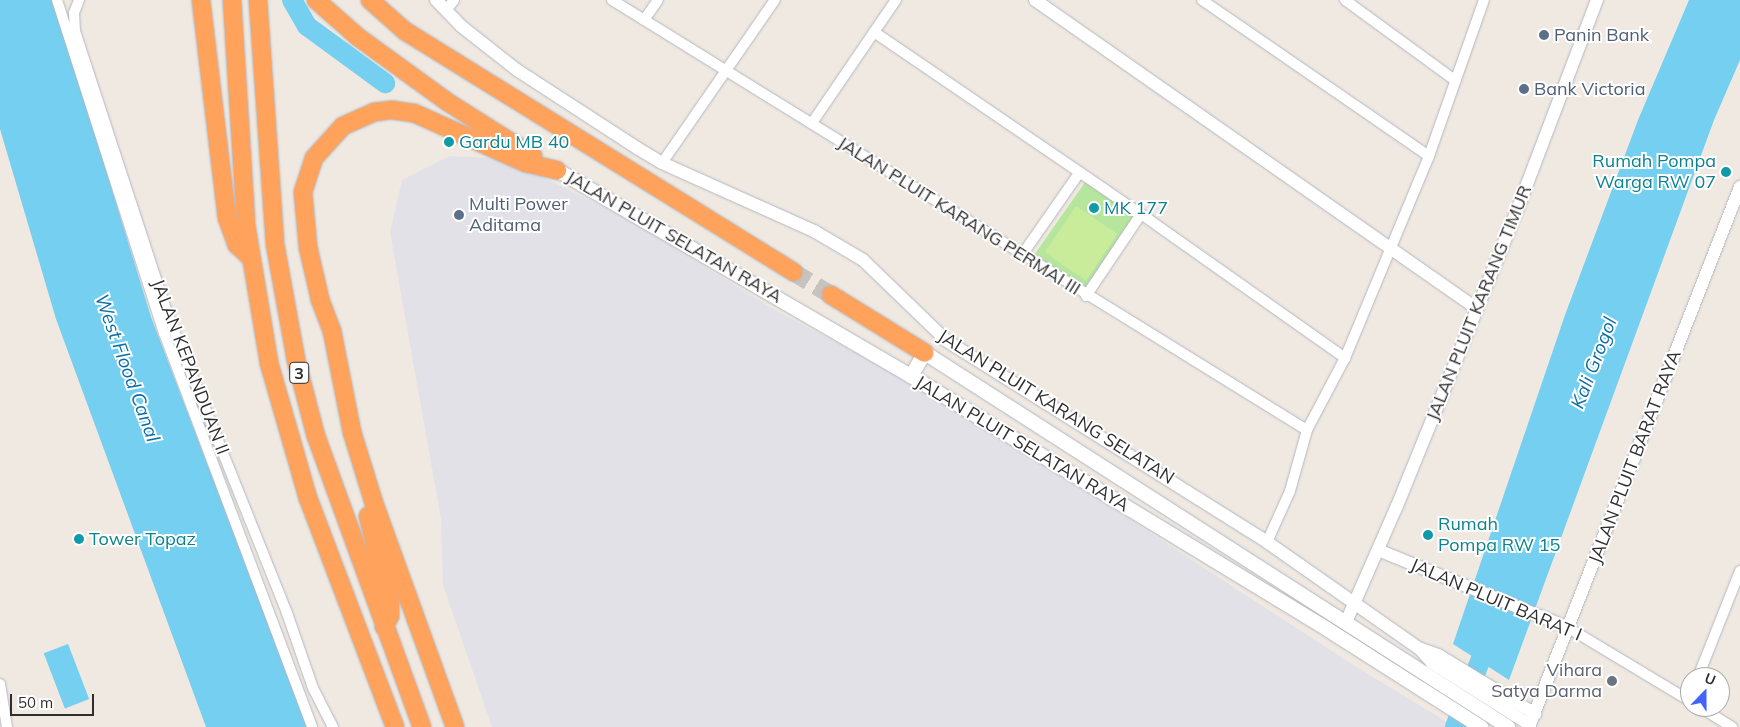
<!DOCTYPE html>
<style>
body{margin:0}
#map{position:relative;width:1740px;height:727px;overflow:hidden;background:#efe9e1;font-family:Mulish,sans-serif}
div>[style]{position:absolute}
[style*='--x']{left:calc(var(--x)*1px);top:calc(var(--y)*1px);width:calc(var(--w)*1px);rotate:calc(var(--a)*1deg)}
.industrial>*{inset:0;background:#e3e1e8}
.green>*{inset:0;background:#b6e59e;transform-origin:0 0}
.pitch>*{inset:0;background:#c9ec9a;transform-origin:0 0}
.water>*{inset:0;background:#75cff0;transform-origin:0 0}
.river>*{height:20px;margin:-10px;padding:0 10px;transform-origin:10px;border-radius:10px;background:#75cff0}
.motorway-tunnel>*{height:18px;margin-top:-9px;transform-origin:0;background:repeating-linear-gradient(90deg,#c8c4bd 0 18px,transparent 0 27px)}
.roads{filter:drop-shadow(0 0 1px #b4b7c1) drop-shadow(0 0 1px #b4b7c1)}
.minor>*{height:10px;margin:-5px;padding:0 5px;transform-origin:5px;border-radius:5px;background:#fff}
.tertiary>*{height:12px;margin:-6px;padding:0 6px;transform-origin:6px;border-radius:6px;background:#fff}
.secondary>*{height:14px;margin:-7px;padding:0 7px;transform-origin:7px;border-radius:7px;background:#fff}
.motorway>*{height:18px;margin:-9px;padding:0 9px;transform-origin:9px;border-radius:9px;background:#ffa35c}
.dots>*{width:14px;height:14px;translate:-50% -50%;box-sizing:border-box;border:2px solid #fff;border-radius:50%}
span{translate:-50% -50%;white-space:nowrap;text-align:center;line-height:1.15;-webkit-text-stroke:4px #fff;paint-order:stroke}
.shield-label span{padding:1px 4px;background:#fff;border:1px solid;border-radius:4px;-webkit-text-stroke-width:0}
.shield-label{font-size:16px;color:#2e2e2e;font-weight:700}
.service-label{font-size:18px;color:#4e5e75}
.left{translate:0 -50%;text-align:left}
.culture-label{font-size:18px;color:#0d838f}
.right{translate:-100% -50%;text-align:right}
.street-label{font-size:18px;color:#2e2e2e}
.worship-label{font-size:18px;color:#5b616d}
.water-label{font-size:19px;color:#0d6fa3;font-style:italic}
.north{position:absolute;left:1680px;top:667px;width:50px;height:50px;box-sizing:border-box;background:#fff;border:1px solid #ababab;border-radius:50%;rotate:22deg;font-size:14px;font-weight:700;line-height:20px;text-align:center;color:#2e2e2e}
.north::after{content:'';display:block;margin:auto;width:18px;height:22px;background:#4264fb;clip-path:polygon(50% 0,100% 100%,50% 72%,0 100%)}
.scale{position:absolute;left:10px;top:694px;width:84px;height:22px;box-sizing:border-box;border:2px solid #2e2e2e;border-top:0;padding-left:6px;font-size:15px;line-height:18px;white-space:nowrap;color:#2e2e2e;-webkit-text-stroke:4px #fff;paint-order:stroke}
</style>
<div id="map">
<div class="industrial">
<i style="clip-path:polygon(450px 156px,506px 159px,626px 218px,775px 310px,959px 408px,1350px 663px,1455px 727px,492px 727px,443px 585px,441px 519px,390px 232px,402px 180px)"></i>
</div>
<div class="green">
<i style="left:1088px;top:178px;width:67px;height:93px;rotate:35deg"></i>
</div>
<div class="pitch">
<i style="left:1076px;top:206px;width:50px;height:56px;rotate:34deg"></i>
</div>
<div class="water">
<i style="clip-path:polygon(0 0,54px 0,151px 317px,308px 727px,206px 727px,56px 319px,0 129px)"></i>
<i style="clip-path:polygon(1689px 0,1740px 0,1740px 60px,1714px 120px,1509px 680px,1453px 644px,1565px 315px,1638px 120px)"></i>
<i style="left:68px;top:644px;width:59px;height:26px;rotate:69deg"></i>
</div>
<div class="river">
<i style="--x:292;--y:0;--w:30;--a:60"></i>
<i style="--x:307;--y:26;--w:97;--a:36.2"></i>
<i style="--x:1455;--y:727;--w:98;--a:-69.2"></i>
</div>
<div class="motorway-tunnel">
<i style="--x:793;--y:272;--w:44;--a:31.2"></i>
</div>
<div class="roads">
<div class="minor">
<i style="--x:57;--y:0;--w:350;--a:72.2"></i>
<i style="--x:164;--y:333;--w:421;--a:69.4"></i>
<i style="--x:79;--y:0;--w:14;--a:111"></i>
<i style="--x:74;--y:13;--w:18;--a:87"></i>
<i style="--x:75;--y:31;--w:302;--a:71.9"></i>
<i style="--x:169;--y:318;--w:318;--a:68.2"></i>
<i style="--x:287;--y:613;--w:79;--a:70.9"></i>
<i style="--x:313;--y:688;--w:44;--a:62.9"></i>
<i style="--x:612;--y:0;--w:817;--a:31.75"></i>
<i style="--x:1202;--y:0;--w:275;--a:34.5"></i>
<i style="--x:1345;--y:0;--w:137;--a:36.1"></i>
<i style="--x:446;--y:10;--w:13;--a:-51"></i>
<i style="--x:644;--y:20;--w:24;--a:-55"></i>
<i style="--x:874;--y:32;--w:323;--a:34.3"></i>
<i style="--x:1141;--y:214;--w:250;--a:35.2"></i>
<i style="--x:812;--y:123;--w:149;--a:-55.7"></i>
<i style="--x:662;--y:163;--w:198;--a:-55.3"></i>
<i style="--x:1022;--y:255;--w:101;--a:-55.1"></i>
<i style="--x:1086;--y:296;--w:99;--a:-56.1"></i>
<i style="--x:1267;--y:542;--w:56;--a:-65.7"></i>
<i style="--x:1290;--y:491;--w:63;--a:-74.4"></i>
<i style="--x:1307;--y:430;--w:81;--a:-62.2"></i>
<i style="--x:1345;--y:358;--w:219;--a:-67.4"></i>
<i style="--x:1429;--y:156;--w:165;--a:-70.6"></i>
<i style="--x:1567;--y:627;--w:144;--a:31"></i>
<i style="--x:1698;--y:677;--w:114;--a:-68.4"></i>
<i style="--x:0;--y:684;--w:44;--a:80.8"></i>
<i style="--x:1700;--y:707;--w:38;--a:32"></i>
</div>
<div class="tertiary">
<i style="--x:436;--y:0;--w:36;--a:46"></i>
<i style="--x:461;--y:26;--w:71;--a:38.2"></i>
<i style="--x:517;--y:70;--w:143;--a:33"></i>
<i style="--x:637;--y:148;--w:29;--a:31"></i>
<i style="--x:662;--y:163;--w:167;--a:24.1"></i>
<i style="--x:814;--y:231;--w:57;--a:30.6"></i>
<i style="--x:863;--y:260;--w:117;--a:44"></i>
<i style="--x:947;--y:341;--w:378;--a:32.1"></i>
<i style="--x:1267;--y:542;--w:187;--a:35"></i>
<i style="--x:1420;--y:649;--w:18;--a:49"></i>
<i style="--x:1432;--y:663;--w:116;--a:32.3"></i>
<i style="--x:1035;--y:0;--w:538;--a:34.93"></i>
<i style="--x:1378;--y:550;--w:204;--a:22.2"></i>
<i style="--x:1346;--y:622;--w:127;--a:-66.3"></i>
<i style="--x:1397;--y:506;--w:330;--a:-67.9"></i>
<i style="--x:1521;--y:200;--w:214;--a:-69.2"></i>
<i style="--x:1421;--y:649;--w:18;--a:19"></i>
<i style="--x:1438;--y:655;--w:114;--a:31.3"></i>
<i style="--x:1529;--y:727;--w:580;--a:-68.66"></i>
</div>
<div class="secondary">
<i style="--x:557;--y:170;--w:410;--a:30.2"></i>
<i style="--x:911;--y:376;--w:487;--a:31.3"></i>
<i style="--x:1327;--y:629;--w:183;--a:32.5"></i>
<i style="--x:911;--y:376;--w:27;--a:-59"></i>
<i style="--x:925;--y:353;--w:693;--a:32.68"></i>
</div>
<div class="motorway">
<i style="--x:201;--y:0;--w:220;--a:83.2"></i>
<i style="--x:227;--y:218;--w:29;--a:70"></i>
<i style="--x:237;--y:245;--w:18;--a:43"></i>
<i style="--x:232;--y:0;--w:225;--a:86.4"></i>
<i style="--x:246;--y:225;--w:140;--a:80.5"></i>
<i style="--x:269;--y:363;--w:141;--a:73.9"></i>
<i style="--x:308;--y:498;--w:245;--a:69.2"></i>
<i style="--x:258;--y:0;--w:245;--a:86"></i>
<i style="--x:275;--y:244;--w:118;--a:79.7"></i>
<i style="--x:296;--y:360;--w:79;--a:75.3"></i>
<i style="--x:316;--y:436;--w:310;--a:70"></i>
<i style="--x:316;--y:0;--w:56;--a:41.4"></i>
<i style="--x:358;--y:37;--w:109;--a:36"></i>
<i style="--x:446;--y:101;--w:103;--a:32.3"></i>
<i style="--x:370;--y:0;--w:47;--a:41.5"></i>
<i style="--x:405;--y:31;--w:457;--a:31.8"></i>
<i style="--x:831;--y:295;--w:110;--a:31.7"></i>
<i style="--x:368;--y:516;--w:90;--a:75.8"></i>
<i style="--x:390;--y:603;--w:13;--a:90"></i>
<i style="--x:390;--y:616;--w:12;--a:121"></i>
<i style="--x:455;--y:727;--w:241;--a:-109.9"></i>
<i style="--x:373;--y:500;--w:71;--a:-107.2"></i>
<i style="--x:352;--y:432;--w:103;--a:-101.2"></i>
<i style="--x:332;--y:331;--w:34;--a:-111"></i>
<i style="--x:320;--y:299;--w:53;--a:-103"></i>
<i style="--x:308;--y:247;--w:55;--a:-95.2"></i>
<i style="--x:303;--y:192;--w:36;--a:-72"></i>
<i style="--x:314;--y:158;--w:43;--a:-47.8"></i>
<i style="--x:343;--y:126;--w:35;--a:-24"></i>
<i style="--x:375;--y:112;--w:17;--a:-7"></i>
<i style="--x:392;--y:110;--w:22;--a:8"></i>
<i style="--x:414;--y:113;--w:123;--a:24.1"></i>
<i style="--x:526;--y:163;--w:32;--a:13"></i>
</div>
</div>
<div class="dots">
<i style="left:1544px;top:35px;background:#5c6f8a"></i>
<i style="left:1524px;top:89px;background:#5c6f8a"></i>
<i style="left:449px;top:142px;background:#0f9aa8"></i>
<i style="left:1726px;top:172px;background:#0f9aa8"></i>
<i style="left:1094px;top:208px;background:#0f9aa8"></i>
<i style="left:459px;top:215px;background:#5c6f8a"></i>
<i style="left:1428px;top:535px;background:#0f9aa8"></i>
<i style="left:79px;top:539px;background:#0f9aa8"></i>
<i style="left:1612px;top:681px;background:#6b7280"></i>
</div>
<div class="shield-label">
<span style="left:299px;top:373px">3</span>
</div>
<div class="service-label">
<span class="left" style="left:1554px;top:35px">Panin Bank</span>
<span class="left" style="left:1534px;top:89px">Bank Victoria</span>
<span class="left" style="left:469px;top:215px">Multi Power<br>Aditama</span>
</div>
<div class="culture-label">
<span class="left" style="left:459px;top:142px">Gardu MB 40</span>
<span class="right" style="left:1716px;top:172px">Rumah Pompa<br>Warga RW 07</span>
<span class="left" style="left:1104px;top:208px">MK 177</span>
<span class="left" style="left:1438px;top:535px">Rumah<br>Pompa RW 15</span>
<span class="left" style="left:89px;top:539px">Tower Topaz</span>
</div>
<div class="street-label">
<span style="left:959px;top:216px;rotate:32deg">JALAN PLUIT KARANG PERMAI III</span>
<span style="left:674px;top:237px;rotate:30deg">JALAN PLUIT SELATAN RAYA</span>
<span style="left:1479px;top:303px;rotate:-68deg">JALAN PLUIT KARANG TIMUR</span>
<span style="left:190px;top:367px;rotate:69deg">JALAN KEPANDUAN II</span>
<span style="left:1056px;top:407px;rotate:32deg">JALAN PLUIT KARANG SELATAN</span>
<span style="left:1022px;top:444px;rotate:31deg">JALAN PLUIT SELATAN RAYA</span>
<span style="left:1635px;top:457px;rotate:-69deg">JALAN PLUIT BARAT RAYA</span>
<span style="left:1496px;top:600px;rotate:23deg">JALAN PLUIT BARAT I</span>
</div>
<div class="worship-label">
<span class="right" style="left:1602px;top:681px">Vihara<br>Satya Darma</span>
</div>
<div class="water-label">
<span style="left:1594px;top:363px;rotate:-69deg">Kali Grogol</span>
<span style="left:127px;top:368px;rotate:70deg">West Flood Canal</span>
</div>
<div class="north">U</div>
<div class="scale">50 m</div>
</div>
